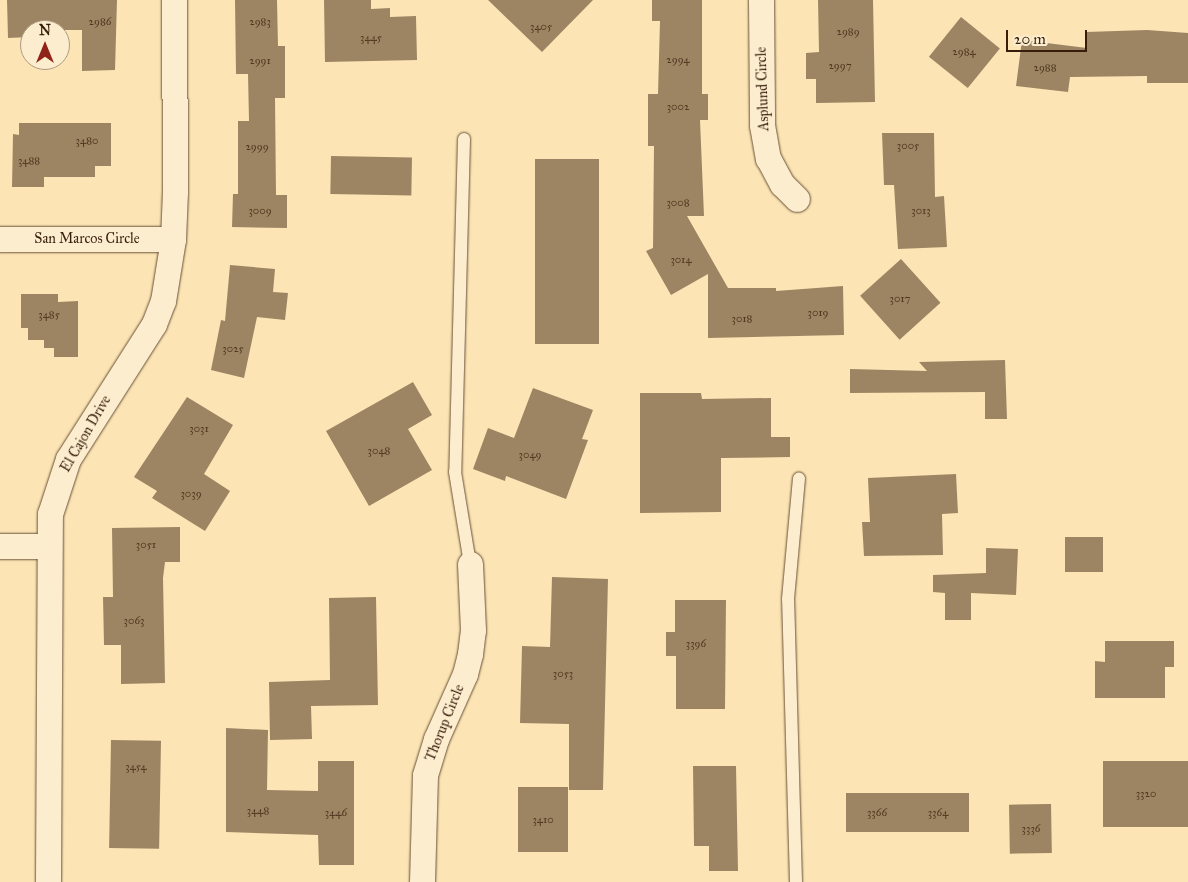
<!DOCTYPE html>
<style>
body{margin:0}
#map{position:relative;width:1188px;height:882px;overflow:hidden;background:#fce4b5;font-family:"IM FELL Great Primer",serif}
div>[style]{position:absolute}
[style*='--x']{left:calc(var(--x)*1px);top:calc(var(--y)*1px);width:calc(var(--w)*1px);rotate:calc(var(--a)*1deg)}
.building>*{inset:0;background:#9d8563;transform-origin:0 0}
.roads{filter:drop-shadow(0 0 1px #685035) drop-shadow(0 0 1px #685035)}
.lane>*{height:12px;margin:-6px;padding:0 6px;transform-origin:6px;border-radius:6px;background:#fdedcf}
.street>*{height:25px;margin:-12.5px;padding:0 12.5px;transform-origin:12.5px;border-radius:12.5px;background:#fdedcf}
span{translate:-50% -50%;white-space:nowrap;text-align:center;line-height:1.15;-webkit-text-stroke:4px #fdedcf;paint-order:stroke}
.number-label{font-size:11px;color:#503820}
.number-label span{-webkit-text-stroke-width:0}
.street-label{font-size:14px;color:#371e0a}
.north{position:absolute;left:20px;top:20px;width:50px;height:50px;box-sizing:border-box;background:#fdedcf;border:1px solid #ae9a80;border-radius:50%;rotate:0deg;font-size:14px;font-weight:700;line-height:20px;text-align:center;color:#371e0a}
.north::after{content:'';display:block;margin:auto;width:18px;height:22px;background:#8f2418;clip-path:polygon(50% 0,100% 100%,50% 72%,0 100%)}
.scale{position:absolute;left:1006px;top:30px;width:81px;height:22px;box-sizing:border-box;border:2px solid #371e0a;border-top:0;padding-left:6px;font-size:15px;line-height:18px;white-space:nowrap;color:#371e0a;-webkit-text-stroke:4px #fdedcf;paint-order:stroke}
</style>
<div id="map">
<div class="building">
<i style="clip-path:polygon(7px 0,117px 0,115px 70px,82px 71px,82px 30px,30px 30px,30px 37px,8px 38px)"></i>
<i style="clip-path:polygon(235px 0,277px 0,278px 46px,285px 46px,285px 98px,275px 98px,276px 195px,287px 195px,287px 228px,232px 227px,233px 194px,238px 194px,238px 121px,249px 121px,248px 74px,236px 74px)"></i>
<i style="clip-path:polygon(324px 0,371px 0,371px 9px,390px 8px,390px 17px,416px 16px,417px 60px,325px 62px)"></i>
<i style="clip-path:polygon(488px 0,593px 0,542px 52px)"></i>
<i style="clip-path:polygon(652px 0,702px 0,702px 94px,708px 94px,708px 120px,700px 120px,704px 216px,687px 216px,728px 288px,776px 288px,776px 291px,843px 286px,844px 335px,708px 338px,708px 274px,671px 295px,646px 251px,653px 248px,654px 146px,648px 146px,648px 94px,658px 94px,660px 21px,652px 21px)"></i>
<i style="clip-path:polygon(818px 0,873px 0,875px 102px,816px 103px,816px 79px,806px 79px,806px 53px,819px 52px)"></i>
<i style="left:961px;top:17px;width:50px;height:51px;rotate:39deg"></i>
<i style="clip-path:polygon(1147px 30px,1188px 33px,1188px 83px,1147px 83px,1147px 76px,1070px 77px,1068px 92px,1016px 86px,1022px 40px,1087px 48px,1086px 32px)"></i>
<i style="clip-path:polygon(19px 123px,111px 123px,111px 166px,95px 166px,95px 177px,44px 177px,44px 187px,12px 187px,13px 134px,19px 135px)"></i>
<i style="clip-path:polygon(882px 133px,934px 133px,935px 197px,944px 196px,947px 247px,898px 249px,894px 185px,884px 185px)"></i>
<i style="left:331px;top:156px;width:81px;height:38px;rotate:1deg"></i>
<i style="left:535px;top:159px;width:64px;height:185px"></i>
<i style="left:901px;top:259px;width:59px;height:55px;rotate:48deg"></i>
<i style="clip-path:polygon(230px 265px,275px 269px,273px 292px,288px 293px,285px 320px,257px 317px,244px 378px,211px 370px,221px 320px,225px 321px)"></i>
<i style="clip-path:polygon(21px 294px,58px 294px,58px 302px,78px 301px,78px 357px,54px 357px,54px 348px,44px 348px,44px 340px,28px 340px,28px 328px,21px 328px)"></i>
<i style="clip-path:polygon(1005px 360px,1007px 419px,985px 419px,985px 392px,850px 393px,850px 369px,927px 371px,919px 362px)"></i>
<i style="clip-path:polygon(413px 382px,432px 415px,408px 429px,432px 470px,369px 506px,326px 431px)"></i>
<i style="clip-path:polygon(533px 388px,593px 410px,582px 439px,588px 440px,566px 499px,506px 476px,505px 481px,473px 469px,488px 428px,514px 438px)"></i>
<i style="clip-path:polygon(640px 393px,701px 393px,702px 399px,771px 398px,771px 437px,790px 437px,790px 457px,721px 458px,721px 512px,640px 513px)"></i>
<i style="clip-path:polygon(187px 397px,233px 425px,204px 474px,230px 491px,205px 531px,152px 498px,157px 491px,134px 477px)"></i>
<i style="clip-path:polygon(956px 474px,958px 513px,942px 514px,943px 555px,864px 556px,862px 522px,870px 522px,868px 478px)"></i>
<i style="clip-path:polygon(180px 527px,180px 562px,165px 562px,163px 578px,165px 683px,121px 684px,121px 645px,104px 645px,103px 597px,113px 597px,112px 528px)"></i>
<i style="left:1065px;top:537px;width:38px;height:35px"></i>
<i style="clip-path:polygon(986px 548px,1018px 549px,1016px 595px,971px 593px,971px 620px,945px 620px,945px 593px,933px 592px,933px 575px,986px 573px)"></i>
<i style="clip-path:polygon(552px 577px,608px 579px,603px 790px,569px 790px,569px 724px,520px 723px,522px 646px,550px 647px)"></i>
<i style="clip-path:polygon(376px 597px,378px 705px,311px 706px,312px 739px,270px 740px,269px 682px,330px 680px,329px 598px)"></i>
<i style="clip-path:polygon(675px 600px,726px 600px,725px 709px,676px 709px,676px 656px,666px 656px,666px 632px,675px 632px)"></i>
<i style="clip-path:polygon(1105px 641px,1174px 641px,1174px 667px,1165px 667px,1165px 698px,1095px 698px,1095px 661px,1105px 662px)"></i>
<i style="clip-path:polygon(226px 728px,268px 730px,267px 790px,318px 791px,318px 761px,354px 761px,354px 865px,319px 865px,318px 835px,226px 832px)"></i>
<i style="left:111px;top:740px;width:50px;height:108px;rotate:1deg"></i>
<i style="left:1103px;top:761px;width:85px;height:66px"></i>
<i style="clip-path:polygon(693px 766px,736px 766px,738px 871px,709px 871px,709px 846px,694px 846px)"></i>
<i style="left:518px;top:787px;width:50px;height:65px"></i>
<i style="left:969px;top:793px;width:39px;height:123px;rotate:90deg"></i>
<i style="left:1051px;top:804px;width:49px;height:42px;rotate:89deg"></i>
</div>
<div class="roads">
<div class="lane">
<i style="--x:464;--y:139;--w:333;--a:91.5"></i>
<i style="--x:455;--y:472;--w:93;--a:80.7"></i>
<i style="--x:796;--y:882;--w:283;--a:-91.6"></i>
<i style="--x:788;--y:599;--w:121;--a:-84.8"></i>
</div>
<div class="street">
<i style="--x:761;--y:0;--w:125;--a:89.5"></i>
<i style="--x:762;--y:125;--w:34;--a:80"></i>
<i style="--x:768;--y:158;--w:30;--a:62"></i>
<i style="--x:782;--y:184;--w:21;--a:45"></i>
<i style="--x:0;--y:239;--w:173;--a:0"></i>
<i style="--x:0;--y:546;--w:47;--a:0"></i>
<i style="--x:48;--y:882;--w:368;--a:-89.7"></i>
<i style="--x:50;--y:514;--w:58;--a:-71.9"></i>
<i style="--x:68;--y:459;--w:160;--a:-57.5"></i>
<i style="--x:154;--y:324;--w:25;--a:-69"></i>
<i style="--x:163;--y:301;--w:63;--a:-80.8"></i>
<i style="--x:173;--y:239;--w:47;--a:-87.6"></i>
<i style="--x:175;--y:192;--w:192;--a:-90.3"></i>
<i style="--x:422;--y:882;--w:107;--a:-88.4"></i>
<i style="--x:425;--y:775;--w:38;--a:-73"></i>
<i style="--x:436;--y:739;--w:71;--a:-66"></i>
<i style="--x:465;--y:674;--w:21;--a:-76"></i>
<i style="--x:470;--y:654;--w:24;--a:-83"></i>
<i style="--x:473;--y:630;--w:66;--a:-92.6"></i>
</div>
</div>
<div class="number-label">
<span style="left:100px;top:22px">2986</span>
<span style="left:260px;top:22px">2983</span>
<span style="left:541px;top:27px">3405</span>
<span style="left:848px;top:32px">2989</span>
<span style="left:371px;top:38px">3445</span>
<span style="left:964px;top:52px">2984</span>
<span style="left:678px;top:60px">2994</span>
<span style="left:260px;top:61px">2991</span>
<span style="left:840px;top:66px">2997</span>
<span style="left:1045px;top:68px">2988</span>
<span style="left:678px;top:107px">3002</span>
<span style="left:87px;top:141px">3480</span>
<span style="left:908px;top:146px">3005</span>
<span style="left:257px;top:147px">2999</span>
<span style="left:29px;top:161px">3488</span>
<span style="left:678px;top:203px">3008</span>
<span style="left:260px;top:211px">3009</span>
<span style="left:921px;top:211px">3013</span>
<span style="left:681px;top:260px">3014</span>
<span style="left:900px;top:299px">3017</span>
<span style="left:818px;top:313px">3019</span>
<span style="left:49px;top:315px">3485</span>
<span style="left:742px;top:319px">3018</span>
<span style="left:233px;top:349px">3025</span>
<span style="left:199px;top:429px">3031</span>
<span style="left:379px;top:451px">3048</span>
<span style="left:530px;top:455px">3049</span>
<span style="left:191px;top:494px">3039</span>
<span style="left:146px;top:545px">3051</span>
<span style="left:134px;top:621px">3063</span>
<span style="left:696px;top:644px">3396</span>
<span style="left:563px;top:674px">3053</span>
<span style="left:136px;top:767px">3454</span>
<span style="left:1146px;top:794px">3320</span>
<span style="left:258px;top:811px">3448</span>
<span style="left:336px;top:813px">3446</span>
<span style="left:877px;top:813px">3366</span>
<span style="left:938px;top:813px">3364</span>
<span style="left:543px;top:820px">3410</span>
<span style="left:1031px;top:829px">3336</span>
</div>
<div class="street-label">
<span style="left:763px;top:89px;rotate:-92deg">Asplund Circle</span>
<span style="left:87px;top:239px">San Marcos Circle</span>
<span style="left:86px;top:434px;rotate:-60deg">El Cajon Drive</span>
<span style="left:445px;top:723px;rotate:-68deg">Thorup Circle</span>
</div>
<div class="north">N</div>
<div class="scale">20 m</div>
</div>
